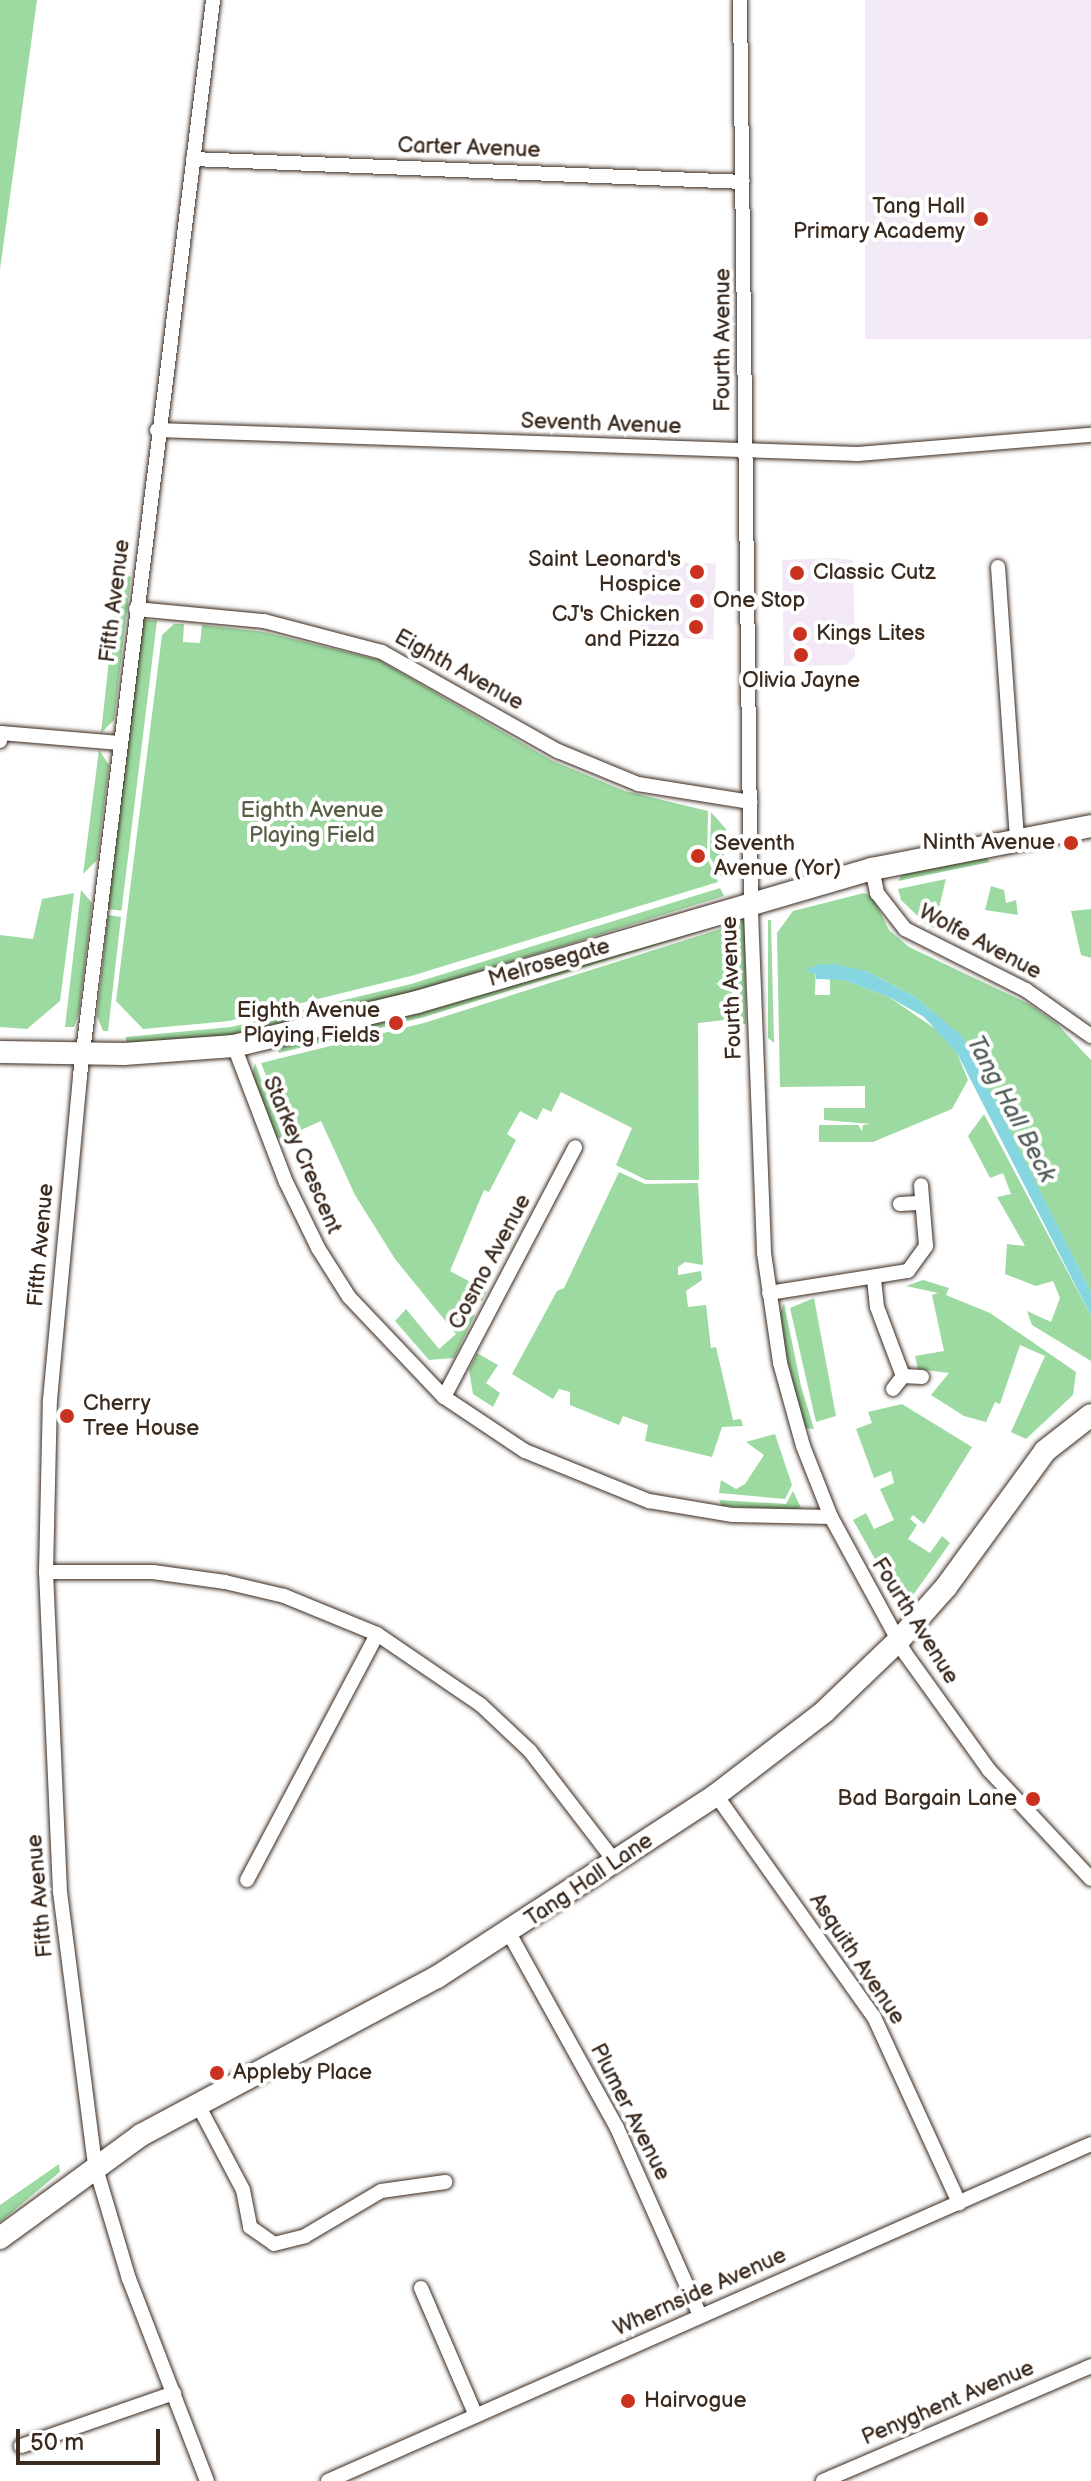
<!DOCTYPE html>
<style>
body{margin:0}
#map{position:relative;width:1091px;height:2481px;overflow:hidden;background:#fff;font-family:"Balsamiq Sans",sans-serif}
div>[style]{position:absolute}
[style*='--x']{left:calc(var(--x)*1px);top:calc(var(--y)*1px);width:calc(var(--w)*1px);rotate:calc(var(--a)*1deg)}
.built>*{inset:0;background:#f2e8f6;transform-origin:0 0}
.green>*{inset:0;background:#9cdaa1;transform-origin:0 0}
.water>*{inset:0;background:#86d6e1}
.stream>*{height:6px;margin:-3px;padding:0 3px;transform-origin:3px;border-radius:3px;background:#86d6e1}
.roads{filter:drop-shadow(0 0 2px #3b2a1e) drop-shadow(0 0 2px #3b2a1e)}
.street>*{height:14px;margin:-7px;padding:0 7px;transform-origin:7px;border-radius:7px;background:#fff}
.secondary>*{height:22px;margin:-11px;padding:0 11px;transform-origin:11px;border-radius:11px;background:#fff}
.dots>*{width:22px;height:22px;translate:-50% -50%;box-sizing:border-box;border:4px solid #fff;border-radius:50%}
span{translate:-50% -50%;white-space:nowrap;text-align:center;line-height:1.15;-webkit-text-stroke:8px #fff;paint-order:stroke}
.street-label{font-size:22px;color:#3b2a1e}
.poi-label{font-size:22px;color:#3b2a1e}
.right{translate:-100% -50%;text-align:right}
.left{translate:0 -50%;text-align:left}
.park-label{font-size:22px;color:#585f45}
.water-label{font-size:24px;color:#525e58;font-style:italic}
.scale{position:absolute;left:16px;top:2429px;width:144px;height:36px;box-sizing:border-box;border:4px solid #3b2a1e;border-top:0;padding-left:10px;font-size:24px;line-height:28px;white-space:nowrap;color:#3b2a1e;-webkit-text-stroke:6px #fff;paint-order:stroke}
</style>
<div id="map">
<div class="built">
<i style="left:865px;top:0;width:226px;height:339px"></i>
<i style="clip-path:polygon(831px 558px,853px 560px,855px 657px,846px 665px,784px 666px,782px 560px)"></i>
<i style="left:643px;top:561px;width:73px;height:76px;rotate:2deg"></i>
</div>
<div class="green">
<i style="clip-path:polygon(0 0,37px 0,0 269px)"></i>
<i style="clip-path:polygon(119px 569px,131px 577px,114px 720px,101px 733px)"></i>
<i style="left:157px;top:621px;width:292px;height:16px;rotate:97deg"></i>
<i style="clip-path:polygon(174px 624px,184px 624px,183px 642px,200px 643px,202px 625px,264px 632px,379px 660px,553px 761px,625px 791px,708px 811px,707px 858px,718px 882px,411px 976px,229px 1021px,143px 1029px,116px 1001px,162px 635px)"></i>
<i style="clip-path:polygon(99px 750px,109px 765px,97px 860px,83px 874px)"></i>
<i style="clip-path:polygon(711px 812px,726px 829px,722px 878px,710px 857px)"></i>
<i style="clip-path:polygon(984px 855px,990px 862px,898px 881px,903px 873px)"></i>
<i style="clip-path:polygon(946px 879px,934px 928px,928px 926px,901px 900px,898px 889px)"></i>
<i style="clip-path:polygon(991px 886px,1004px 890px,1006px 903px,1016px 900px,1018px 915px,985px 910px)"></i>
<i style="clip-path:polygon(720px 888px,724px 896px,413px 992px,231px 1036px,126px 1044px,126px 1037px,231px 1027px,411px 984px)"></i>
<i style="clip-path:polygon(81px 890px,92px 903px,79px 1012px,74px 1027px,65px 1027px)"></i>
<i style="clip-path:polygon(74px 893px,60px 1001px,27px 1029px,0 1027px,0 935px,33px 939px,42px 899px)"></i>
<i style="clip-path:polygon(864px 893px,872px 896px,889px 930px,909px 947px,1029px 1004px,1056px 1023px,1091px 1060px,1091px 1292px,961px 1036px,914px 996px,866px 971px,816px 965px,815px 995px,830px 995px,830px 978px,844px 980px,889px 997px,937px 1030px,957px 1053px,968px 1080px,952px 1109px,873px 1142px,819px 1142px,819px 1125px,858px 1125px,862px 1131px,863px 1125px,871px 1124px,824px 1120px,824px 1108px,865px 1108px,865px 1086px,780px 1087px,777px 933px,793px 911px)"></i>
<i style="clip-path:polygon(1091px 909px,1091px 958px,1081px 955px,1071px 911px)"></i>
<i style="clip-path:polygon(108px 915px,121px 917px,108px 1031px,103px 1031px,97px 1016px)"></i>
<i style="clip-path:polygon(745px 920px,746px 1024px,738px 1024px,736px 924px)"></i>
<i style="clip-path:polygon(768px 920px,771px 920px,774px 1043px,768px 1038px)"></i>
<i style="clip-path:polygon(731px 922px,424px 1017px,279px 1053px,278px 1048px)"></i>
<i style="clip-path:polygon(730px 926px,733px 1019px,698px 1023px,699px 1180px,646px 1180px,616px 1165px,632px 1128px,561px 1092px,551px 1112px,543px 1108px,537px 1120px,520px 1111px,507px 1134px,516px 1140px,489px 1192px,484px 1190px,450px 1271px,487px 1291px,482px 1301px,470px 1295px,463px 1308px,475px 1315px,454px 1358px,429px 1360px,395px 1321px,406px 1309px,439px 1349px,456px 1334px,395px 1259px,355px 1195px,321px 1121px,290px 1135px,261px 1063px,424px 1023px)"></i>
<i style="clip-path:polygon(255px 1063px,283px 1138px,277px 1138px,252px 1075px)"></i>
<i style="clip-path:polygon(984px 1114px,1091px 1316px,1091px 1361px,1032px 1325px,1027px 1311px,1051px 1322px,1060px 1298px,1053px 1281px,1036px 1286px,1005px 1274px,1007px 1244px,1025px 1246px,997px 1197px,1011px 1194px,1003px 1173px,990px 1178px,968px 1136px)"></i>
<i style="clip-path:polygon(619px 1172px,645px 1184px,698px 1183px,703px 1265px,685px 1262px,678px 1267px,678px 1275px,701px 1271px,702px 1280px,686px 1291px,688px 1307px,706px 1305px,711px 1348px,716px 1347px,733px 1420px,741px 1419px,743px 1426px,722px 1427px,712px 1457px,645px 1441px,648px 1425px,623px 1416px,619px 1425px,570px 1405px,570px 1392px,559px 1389px,553px 1399px,512px 1374px,557px 1291px,564px 1288px)"></i>
<i style="clip-path:polygon(923px 1280px,949px 1288px,946px 1295px,990px 1313px,1076px 1372px,1073px 1395px,1026px 1439px,1011px 1432px,1045px 1356px,1020px 1345px,1000px 1404px,995px 1402px,986px 1422px,964px 1416px,931px 1395px,949px 1373px,918px 1369px,915px 1356px,944px 1351px,932px 1295px,938px 1293px,906px 1286px)"></i>
<i style="clip-path:polygon(814px 1298px,836px 1416px,816px 1422px,790px 1308px)"></i>
<i style="clip-path:polygon(784px 1303px,801px 1386px,814px 1429px,805px 1428px,795px 1391px,778px 1318px)"></i>
<i style="clip-path:polygon(477px 1353px,498px 1365px,486px 1383px,500px 1393px,493px 1407px,473px 1394px,469px 1370px)"></i>
<i style="clip-path:polygon(902px 1404px,972px 1447px,924px 1524px,913px 1515px,910px 1519px,917px 1525px,908px 1539px,930px 1553px,942px 1536px,950px 1543px,911px 1598px,897px 1598px,853px 1520px,866px 1513px,874px 1529px,894px 1520px,880px 1489px,894px 1483px,891px 1471px,874px 1478px,856px 1429px,872px 1423px,868px 1412px)"></i>
<i style="clip-path:polygon(775px 1434px,792px 1485px,785px 1499px,719px 1493px,721px 1480px,736px 1489px,745px 1484px,764px 1455px,746px 1442px)"></i>
<i style="clip-path:polygon(793px 1491px,801px 1508px,793px 1510px,722px 1506px,719px 1500px,786px 1504px)"></i>
<i style="clip-path:polygon(59px 2164px,60px 2172px,0 2222px,0 2205px)"></i>
</div>
<div class="water">
<i style="clip-path:polygon(834px 964px,866px 971px,914px 996px,962px 1036px,1091px 1292px,1091px 1316px,957px 1053px,924px 1017px,889px 997px,844px 980px,816px 979px,816px 965px)"></i>
</div>
<div class="stream">
<i style="--x:811;--y:970;--w:13;--a:9"></i>
</div>
<div class="roads">
<div class="street">
<i style="--x:740;--y:0;--w:912;--a:89.31"></i>
<i style="--x:751;--y:912;--w:341;--a:87.8"></i>
<i style="--x:764;--y:1253;--w:111;--a:81.7"></i>
<i style="--x:780;--y:1363;--w:86;--a:74.5"></i>
<i style="--x:803;--y:1446;--w:76;--a:68.5"></i>
<i style="--x:831;--y:1517;--w:155;--a:61.4"></i>
<i style="--x:905;--y:1653;--w:144;--a:54.3"></i>
<i style="--x:989;--y:1770;--w:149;--a:46.9"></i>
<i style="--x:193;--y:159;--w:550;--a:2.39"></i>
<i style="--x:157;--y:430;--w:701;--a:1.96"></i>
<i style="--x:858;--y:454;--w:234;--a:-4.7"></i>
<i style="--x:998;--y:567;--w:274;--a:86"></i>
<i style="--x:136;--y:609;--w:129;--a:5.4"></i>
<i style="--x:264;--y:621;--w:122;--a:14.7"></i>
<i style="--x:382;--y:652;--w:202;--a:29.4"></i>
<i style="--x:558;--y:751;--w:87;--a:22.4"></i>
<i style="--x:638;--y:784;--w:114;--a:9.1"></i>
<i style="--x:0;--y:741;--w:8;--a:-83"></i>
<i style="--x:1;--y:733;--w:119;--a:4.8"></i>
<i style="--x:872;--y:869;--w:25;--a:78"></i>
<i style="--x:877;--y:893;--w:46;--a:52.1"></i>
<i style="--x:905;--y:929;--w:136;--a:26.8"></i>
<i style="--x:1026;--y:990;--w:80;--a:35.3"></i>
<i style="--x:234;--y:1046;--w:146;--a:69.1"></i>
<i style="--x:286;--y:1182;--w:73;--a:64.1"></i>
<i style="--x:318;--y:1248;--w:58;--a:57.7"></i>
<i style="--x:349;--y:1297;--w:138;--a:46.5"></i>
<i style="--x:444;--y:1397;--w:97;--a:33.7"></i>
<i style="--x:525;--y:1451;--w:134;--a:22"></i>
<i style="--x:649;--y:1501;--w:85;--a:9.5"></i>
<i style="--x:733;--y:1515;--w:98;--a:1.2"></i>
<i style="--x:900;--y:1204;--w:22;--a:-3"></i>
<i style="--x:874;--y:1279;--w:28;--a:84"></i>
<i style="--x:877;--y:1307;--w:74;--a:69.4"></i>
<i style="--x:903;--y:1376;--w:19;--a:3"></i>
<i style="--x:769;--y:1293;--w:141;--a:-9"></i>
<i style="--x:908;--y:1271;--w:31;--a:-54"></i>
<i style="--x:926;--y:1246;--w:61;--a:-94.7"></i>
<i style="--x:893;--y:1389;--w:16;--a:-52"></i>
<i style="--x:444;--y:1397;--w:282;--a:-62.3"></i>
<i style="--x:46;--y:1572;--w:107;--a:0"></i>
<i style="--x:153;--y:1572;--w:73;--a:7.9"></i>
<i style="--x:225;--y:1582;--w:61;--a:13.3"></i>
<i style="--x:284;--y:1596;--w:100;--a:22.2"></i>
<i style="--x:377;--y:1634;--w:126;--a:34.3"></i>
<i style="--x:481;--y:1705;--w:67;--a:43.2"></i>
<i style="--x:530;--y:1751;--w:141;--a:52.5"></i>
<i style="--x:716;--y:1795;--w:272;--a:54.6"></i>
<i style="--x:874;--y:2017;--w:205;--a:65.4"></i>
<i style="--x:247;--y:1880;--w:278;--a:-62.1"></i>
<i style="--x:509;--y:1933;--w:223;--a:61"></i>
<i style="--x:617;--y:2128;--w:205;--a:66.1"></i>
<i style="--x:197;--y:2103;--w:98;--a:62.1"></i>
<i style="--x:243;--y:2190;--w:38;--a:79"></i>
<i style="--x:250;--y:2227;--w:29;--a:35"></i>
<i style="--x:274;--y:2244;--w:32;--a:-14"></i>
<i style="--x:305;--y:2236;--w:88;--a:-30.6"></i>
<i style="--x:381;--y:2191;--w:65;--a:-8"></i>
<i style="--x:421;--y:2288;--w:139;--a:66.7"></i>
<i style="--x:21;--y:2446;--w:162;--a:-19.1"></i>
<i style="--x:207;--y:2481;--w:217;--a:-111.1"></i>
<i style="--x:129;--y:2279;--w:119;--a:-106.6"></i>
<i style="--x:95;--y:2165;--w:275;--a:-97.3"></i>
<i style="--x:60;--y:1892;--w:320;--a:-92.5"></i>
<i style="--x:46;--y:1572;--w:172;--a:-88.7"></i>
<i style="--x:50;--y:1400;--w:325;--a:-84.7"></i>
<i style="--x:80;--y:1076;--w:1084;--a:-82.95"></i>
<i style="--x:328;--y:2481;--w:834;--a:-23.83"></i>
<i style="--x:823;--y:2481;--w:292;--a:-23.2"></i>
</div>
<div class="secondary">
<i style="--x:0;--y:1052;--w:124;--a:0.9"></i>
<i style="--x:124;--y:1054;--w:110;--a:-4.2"></i>
<i style="--x:234;--y:1046;--w:188;--a:-13.5"></i>
<i style="--x:417;--y:1002;--w:474;--a:-16.3"></i>
<i style="--x:872;--y:869;--w:223;--a:-11.1"></i>
<i style="--x:0;--y:2238;--w:175;--a:-36.1"></i>
<i style="--x:141;--y:2135;--w:336;--a:-28.1"></i>
<i style="--x:437;--y:1977;--w:333;--a:-33.1"></i>
<i style="--x:716;--y:1795;--w:136;--a:-37.5"></i>
<i style="--x:824;--y:1712;--w:104;--a:-43.8"></i>
<i style="--x:899;--y:1640;--w:71;--a:-48.4"></i>
<i style="--x:946;--y:1587;--w:168;--a:-53.9"></i>
<i style="--x:1045;--y:1451;--w:58;--a:-38"></i>
</div>
</div>
<div class="dots">
<i style="left:981px;top:219px;background:#c8321e"></i>
<i style="left:697px;top:572px;background:#c8321e"></i>
<i style="left:797px;top:573px;background:#c8321e"></i>
<i style="left:697px;top:601px;background:#c8321e"></i>
<i style="left:696px;top:627px;background:#c8321e"></i>
<i style="left:800px;top:634px;background:#c8321e"></i>
<i style="left:801px;top:655px;background:#c8321e"></i>
<i style="left:1071px;top:843px;background:#c8321e"></i>
<i style="left:698px;top:856px;background:#c8321e"></i>
<i style="left:396px;top:1023px;background:#c8321e"></i>
<i style="left:67px;top:1416px;background:#c8321e"></i>
<i style="left:1033px;top:1799px;background:#c8321e"></i>
<i style="left:217px;top:2073px;background:#c8321e"></i>
<i style="left:628px;top:2401px;background:#c8321e"></i>
</div>
<div class="street-label">
<span style="left:469px;top:148px;rotate:2deg">Carter Avenue</span>
<span style="left:723px;top:340px;rotate:-90deg">Fourth Avenue</span>
<span style="left:601px;top:424px;rotate:2deg">Seventh Avenue</span>
<span style="left:115px;top:601px;rotate:-83deg">Fifth Avenue</span>
<span style="left:459px;top:670px;rotate:29deg">Eighth Avenue</span>
<span style="left:980px;top:942px;rotate:28deg">Wolfe Avenue</span>
<span style="left:549px;top:963px;rotate:-16deg">Melrosegate</span>
<span style="left:732px;top:988px;rotate:-92deg">Fourth Avenue</span>
<span style="left:302px;top:1155px;rotate:67deg">Starkey Crescent</span>
<span style="left:41px;top:1245px;rotate:-85deg">Fifth Avenue</span>
<span style="left:490px;top:1262px;rotate:-62deg">Cosmo Avenue</span>
<span style="left:915px;top:1621px;rotate:58deg">Fourth Avenue</span>
<span style="left:589px;top:1880px;rotate:-34deg">Tang Hall Lane</span>
<span style="left:40px;top:1896px;rotate:-95deg">Fifth Avenue</span>
<span style="left:857px;top:1959px;rotate:56deg">Asquith Avenue</span>
<span style="left:630px;top:2112px;rotate:63deg">Plumer Avenue</span>
<span style="left:700px;top:2292px;rotate:-24deg">Whernside Avenue</span>
<span style="left:948px;top:2403px;rotate:-23deg">Penyghent Avenue</span>
</div>
<div class="poi-label">
<span class="right" style="left:965px;top:219px">Tang Hall<br>Primary Academy</span>
<span class="right" style="left:681px;top:572px">Saint Leonard's<br>Hospice</span>
<span class="left" style="left:813px;top:573px">Classic Cutz</span>
<span class="left" style="left:713px;top:601px">One Stop</span>
<span class="right" style="left:680px;top:627px">CJ's Chicken<br>and Pizza</span>
<span class="left" style="left:816px;top:634px">Kings Lites</span>
<span style="left:801px;top:681px">Olivia Jayne</span>
<span class="left" style="left:714px;top:856px">Seventh<br>Avenue (Yor)</span>
<span class="right" style="left:1055px;top:843px">Ninth Avenue</span>
<span class="right" style="left:380px;top:1023px">Eighth Avenue<br>Playing Fields</span>
<span class="left" style="left:83px;top:1416px">Cherry<br>Tree House</span>
<span class="right" style="left:1017px;top:1799px">Bad Bargain Lane</span>
<span class="left" style="left:233px;top:2073px">Appleby Place</span>
<span class="left" style="left:644px;top:2401px">Hairvogue</span>
</div>
<div class="park-label">
<span style="left:312px;top:823px">Eighth Avenue<br>Playing Field</span>
</div>
<div class="water-label">
<span style="left:1011px;top:1109px;rotate:62deg">Tang Hall Beck</span>
</div>
<div class="scale">50 m</div>
</div>
